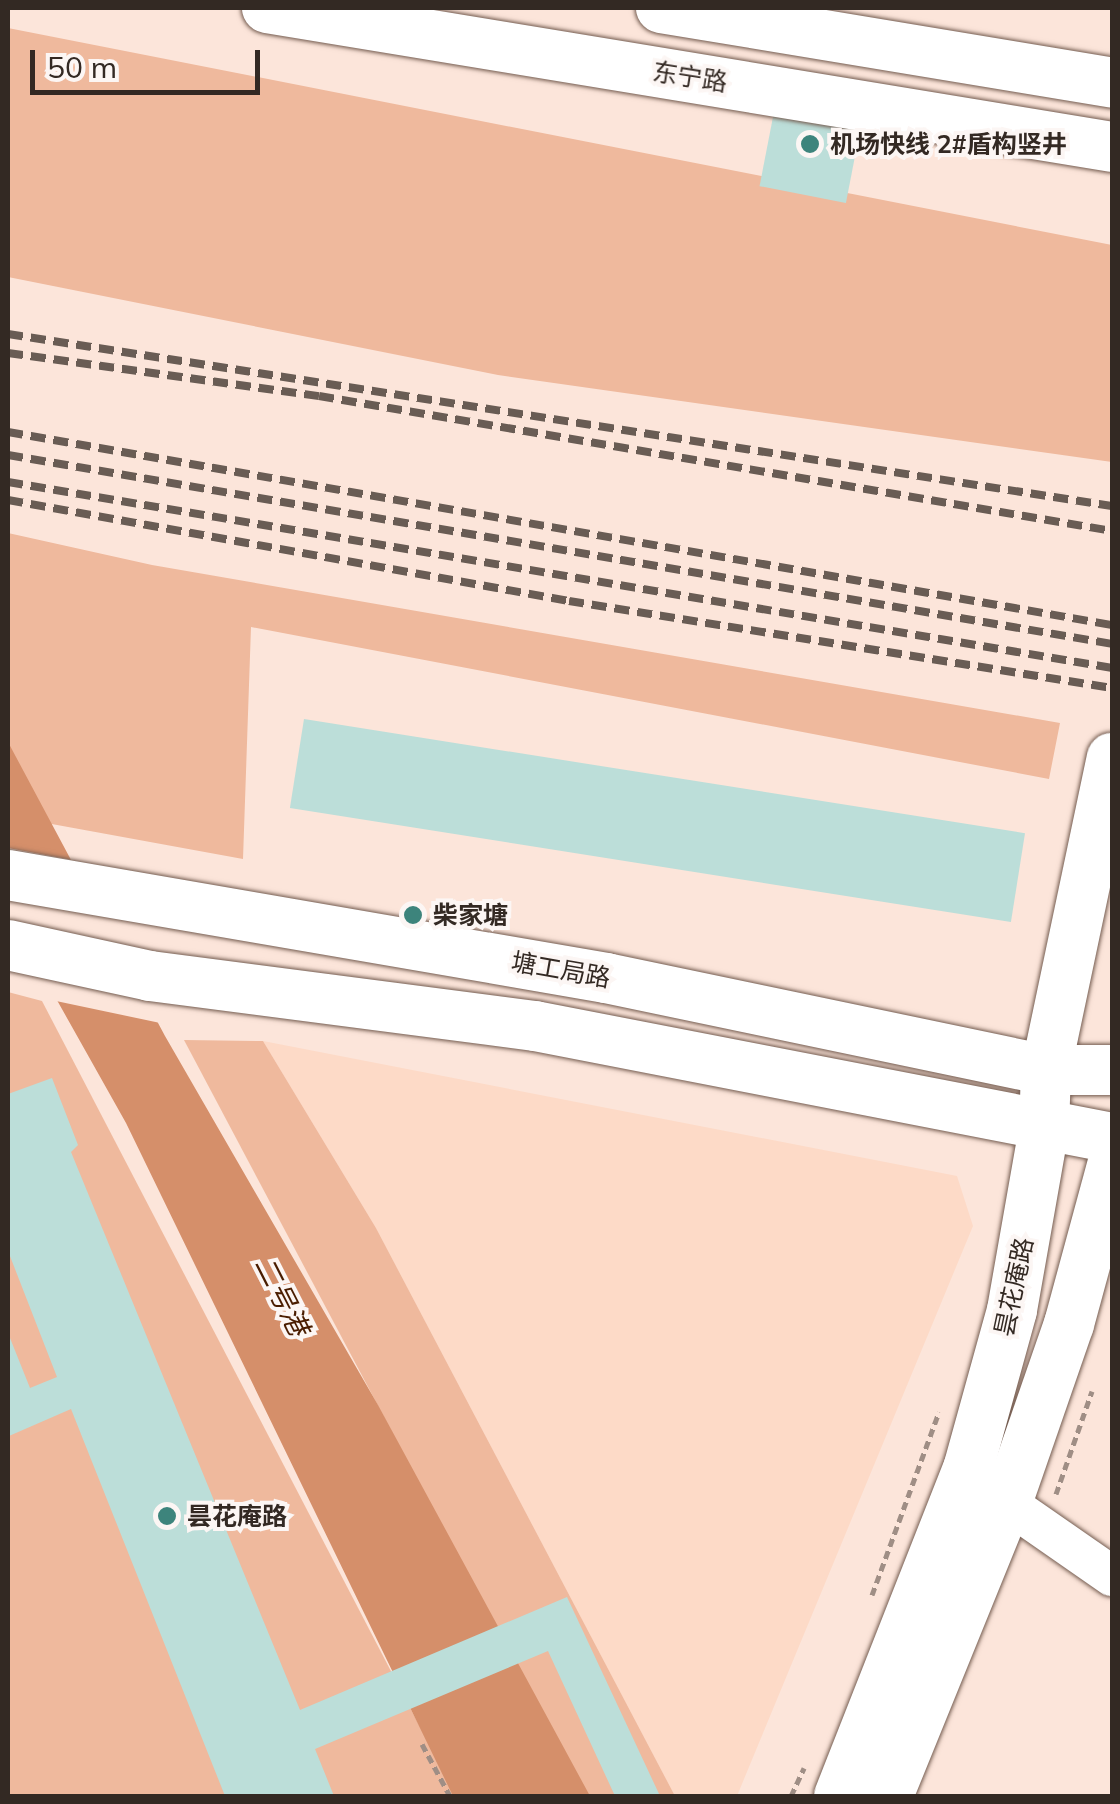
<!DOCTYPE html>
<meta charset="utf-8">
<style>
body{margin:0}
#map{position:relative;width:1120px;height:1804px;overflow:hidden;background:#fce5da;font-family:Mulish,"Noto Sans SC",sans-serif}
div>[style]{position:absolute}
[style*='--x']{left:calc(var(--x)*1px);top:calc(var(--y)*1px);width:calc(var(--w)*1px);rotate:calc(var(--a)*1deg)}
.built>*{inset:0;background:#fddac7}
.green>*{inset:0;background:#efb99d}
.water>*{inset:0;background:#d58f6a}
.pier>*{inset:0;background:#fce5da}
.building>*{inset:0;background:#bcded9;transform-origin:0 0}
.path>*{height:5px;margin-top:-2.5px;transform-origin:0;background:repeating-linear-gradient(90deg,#9f8e85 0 8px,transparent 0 13px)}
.roads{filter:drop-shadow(0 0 2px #745c50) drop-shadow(0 0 2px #745c50)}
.minor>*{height:40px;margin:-20px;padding:0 20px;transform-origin:20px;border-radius:20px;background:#fff}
.major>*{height:50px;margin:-25px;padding:0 25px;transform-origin:25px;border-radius:25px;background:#fff}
.rail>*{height:8px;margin-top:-4px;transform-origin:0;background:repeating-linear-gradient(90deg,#695c54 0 15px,transparent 0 23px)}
.dots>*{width:28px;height:28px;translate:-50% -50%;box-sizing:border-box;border:5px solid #fcf6f4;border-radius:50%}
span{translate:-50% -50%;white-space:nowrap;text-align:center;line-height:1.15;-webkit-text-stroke:8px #fcf6f4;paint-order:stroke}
.street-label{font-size:25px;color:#332923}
.poi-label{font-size:25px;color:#332923;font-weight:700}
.left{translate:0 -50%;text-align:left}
.water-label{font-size:28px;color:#4a1d01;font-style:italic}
.frame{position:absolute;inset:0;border:10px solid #332923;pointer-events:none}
.scale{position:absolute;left:30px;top:50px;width:230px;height:45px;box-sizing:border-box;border:5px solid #332923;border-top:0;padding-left:12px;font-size:30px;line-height:35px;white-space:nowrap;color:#332923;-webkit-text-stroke:8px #fcf6f4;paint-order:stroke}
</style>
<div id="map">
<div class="built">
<i style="clip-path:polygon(263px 1041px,957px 1176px,973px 1226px,737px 1796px,675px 1796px,376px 1228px)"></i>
</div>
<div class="green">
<i style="clip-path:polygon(8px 28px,1112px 245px,1112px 462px,498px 375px,8px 277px)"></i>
<i style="clip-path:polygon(8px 533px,152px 565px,1060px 723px,1049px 779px,251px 627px,243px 859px,8px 816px)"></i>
<i style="clip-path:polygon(8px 992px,42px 1001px,456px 1796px,8px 1796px)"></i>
<i style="clip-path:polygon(184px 1040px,263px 1041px,376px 1228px,675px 1796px,585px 1796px)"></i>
</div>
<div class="water">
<i style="clip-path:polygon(8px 742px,165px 1036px,378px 1405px,590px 1796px,453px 1796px,126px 1123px,8px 913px)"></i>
</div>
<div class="pier">
<i style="clip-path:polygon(8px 848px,78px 861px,165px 1024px,56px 1001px,8px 923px)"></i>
</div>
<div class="building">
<i style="left:779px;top:86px;width:88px;height:102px;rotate:11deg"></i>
<i style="left:304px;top:719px;width:730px;height:90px;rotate:9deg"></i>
<i style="clip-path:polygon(52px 1078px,78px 1145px,71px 1152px,300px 1710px,567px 1597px,660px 1796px,615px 1796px,548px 1651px,315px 1749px,334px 1796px,225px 1796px,71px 1409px,9px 1436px,8px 1431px,8px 1333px,30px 1388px,57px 1377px,8px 1251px,8px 1094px)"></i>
</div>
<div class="path">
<i style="--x:1056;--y:1494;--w:109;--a:-70.7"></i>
<i style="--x:872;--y:1595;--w:195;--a:-69.9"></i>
<i style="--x:422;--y:1744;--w:59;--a:61.7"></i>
<i style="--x:791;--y:1796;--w:31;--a:-65"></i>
</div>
<div class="roads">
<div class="minor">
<i style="--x:1007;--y:1503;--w:128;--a:34.8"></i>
</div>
<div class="major">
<i style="--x:267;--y:8;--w:856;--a:9.34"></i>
<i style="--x:661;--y:8;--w:457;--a:9.4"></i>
<i style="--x:8;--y:875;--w:607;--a:9.77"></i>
<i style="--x:606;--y:978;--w:450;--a:11.8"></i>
<i style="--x:1046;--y:1070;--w:66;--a:0"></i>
<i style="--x:8;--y:945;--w:145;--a:12.3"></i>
<i style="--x:150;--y:976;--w:388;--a:7.4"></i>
<i style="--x:535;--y:1026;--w:588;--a:10.98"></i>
<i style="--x:839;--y:1796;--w:352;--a:-68.5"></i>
<i style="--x:968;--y:1469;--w:165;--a:-74.5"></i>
<i style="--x:1012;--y:1310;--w:185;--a:-80"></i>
<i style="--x:1044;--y:1128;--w:58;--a:-88"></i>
<i style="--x:1046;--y:1070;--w:319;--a:-78.1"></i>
<i style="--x:888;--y:1796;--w:316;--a:-67.9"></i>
<i style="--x:1007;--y:1503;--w:189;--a:-70.9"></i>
<i style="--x:1069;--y:1324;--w:164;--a:-74.8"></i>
</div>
</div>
<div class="rail">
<i style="--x:8;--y:334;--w:1117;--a:8.86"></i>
<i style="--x:8;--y:353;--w:314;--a:7.9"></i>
<i style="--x:319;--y:396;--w:804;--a:9.66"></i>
<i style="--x:8;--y:432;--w:1121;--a:9.92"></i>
<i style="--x:8;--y:455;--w:1120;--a:9.71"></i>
<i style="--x:8;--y:482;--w:1120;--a:9.56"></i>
<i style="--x:8;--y:500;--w:570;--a:10.21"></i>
<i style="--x:569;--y:601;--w:550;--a:9.1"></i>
</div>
<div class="dots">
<i style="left:810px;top:144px;background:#3d847c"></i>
<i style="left:413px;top:915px;background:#3d847c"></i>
<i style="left:167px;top:1516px;background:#3d847c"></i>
</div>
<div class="street-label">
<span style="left:690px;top:77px;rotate:9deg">东宁路</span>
<span style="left:561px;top:970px;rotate:10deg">塘工局路</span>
<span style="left:1014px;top:1287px;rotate:-78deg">昙花庵路</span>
</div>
<div class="poi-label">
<span class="left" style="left:830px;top:144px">机场快线 2#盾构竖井</span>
<span class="left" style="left:433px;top:915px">柴家塘</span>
<span class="left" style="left:187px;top:1516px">昙花庵路</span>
</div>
<div class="water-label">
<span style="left:282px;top:1296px;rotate:63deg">二号港</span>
</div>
<div class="frame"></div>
<div class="scale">50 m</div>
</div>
